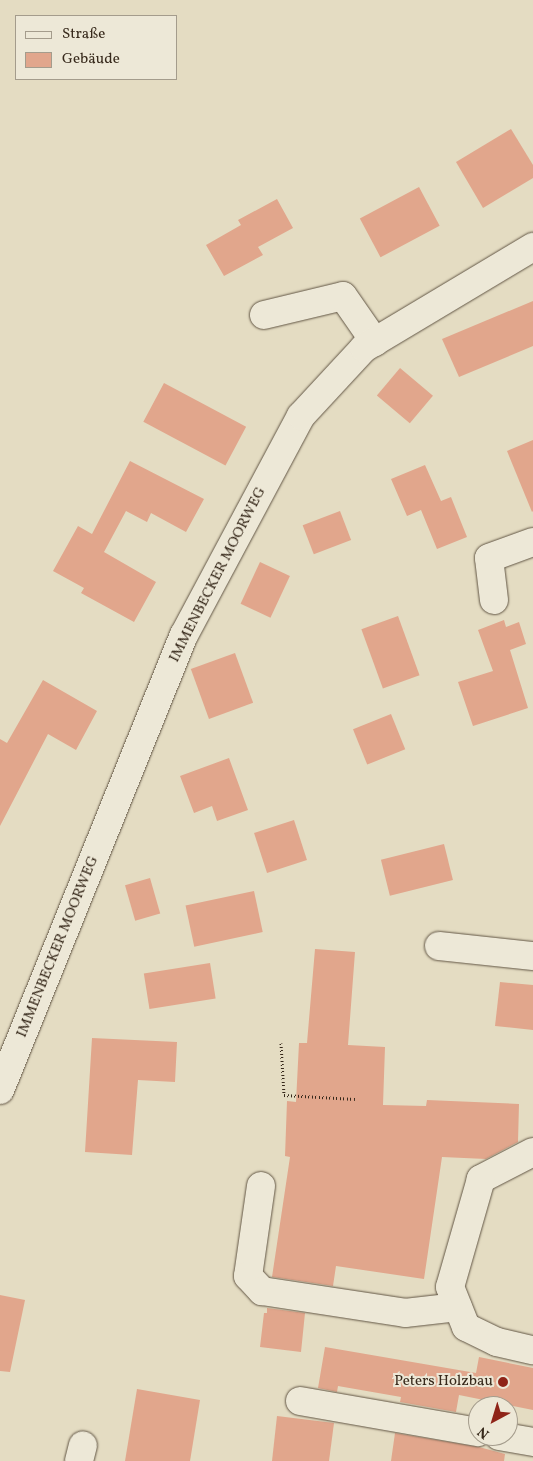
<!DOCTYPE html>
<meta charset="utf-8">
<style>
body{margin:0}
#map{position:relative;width:533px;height:1461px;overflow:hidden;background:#e4dcc2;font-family:Vollkorn,serif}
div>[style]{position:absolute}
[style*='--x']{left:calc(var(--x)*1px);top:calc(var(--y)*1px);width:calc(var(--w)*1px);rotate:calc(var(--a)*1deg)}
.building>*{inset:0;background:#e1a68c;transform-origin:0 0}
.path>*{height:3px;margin-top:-1.5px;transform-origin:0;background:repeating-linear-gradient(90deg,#37291b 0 1px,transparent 0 3.5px)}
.roads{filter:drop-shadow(0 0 1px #625645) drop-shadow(0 0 1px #625645)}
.minor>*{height:28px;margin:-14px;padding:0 14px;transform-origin:14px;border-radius:14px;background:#ede8d7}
.dots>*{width:14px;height:14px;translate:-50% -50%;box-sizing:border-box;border:2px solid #ede8d7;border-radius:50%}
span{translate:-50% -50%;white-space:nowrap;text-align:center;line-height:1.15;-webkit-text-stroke:4px #ede8d7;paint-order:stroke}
.street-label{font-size:15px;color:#37291b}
.poi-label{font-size:15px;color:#37291b}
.right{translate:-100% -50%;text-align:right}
.legend{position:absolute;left:15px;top:15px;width:162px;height:65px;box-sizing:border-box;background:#ede8d7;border:1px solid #a49c8c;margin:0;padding:6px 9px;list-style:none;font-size:15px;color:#37291b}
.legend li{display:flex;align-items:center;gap:10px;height:25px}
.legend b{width:25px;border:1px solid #a49c8c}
.north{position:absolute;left:468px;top:1396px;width:50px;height:50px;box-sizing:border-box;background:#ede8d7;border:1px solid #a49c8c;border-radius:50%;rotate:219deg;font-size:14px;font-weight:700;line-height:20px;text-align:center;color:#37291b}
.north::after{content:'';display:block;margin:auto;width:18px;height:22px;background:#8f2418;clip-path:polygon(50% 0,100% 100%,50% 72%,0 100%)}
</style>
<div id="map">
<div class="building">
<i style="clip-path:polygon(511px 129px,533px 165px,533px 178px,483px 208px,456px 162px)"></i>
<i style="left:419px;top:187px;width:44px;height:67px;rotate:62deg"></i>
<i style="clip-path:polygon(277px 199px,293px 228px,258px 247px,263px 255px,224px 276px,206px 245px,241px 225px,238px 220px)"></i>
<i style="clip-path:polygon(533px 301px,533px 346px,459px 377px,442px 339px)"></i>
<i style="left:400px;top:368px;width:43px;height:36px;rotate:40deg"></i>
<i style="left:164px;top:383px;width:93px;height:44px;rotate:28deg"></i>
<i style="clip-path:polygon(533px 440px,533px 511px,532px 512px,507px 451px)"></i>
<i style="clip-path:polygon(130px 461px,204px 499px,186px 532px,151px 513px,147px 522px,126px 511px,104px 552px,156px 582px,134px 622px,81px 593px,84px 588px,53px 571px,78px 526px,92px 534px)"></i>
<i style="clip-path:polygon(425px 465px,441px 501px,451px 497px,467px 537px,437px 549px,421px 510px,407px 516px,391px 479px)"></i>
<i style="left:340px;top:511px;width:31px;height:40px;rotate:69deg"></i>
<i style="left:260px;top:562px;width:33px;height:46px;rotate:25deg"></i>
<i style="left:398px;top:616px;width:63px;height:39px;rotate:70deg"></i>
<i style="clip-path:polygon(504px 620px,506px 627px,519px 622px,526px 644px,510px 650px,528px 708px,473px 726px,458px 682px,493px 671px,478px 630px)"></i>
<i style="left:235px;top:653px;width:53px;height:47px;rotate:70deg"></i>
<i style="clip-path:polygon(43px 680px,97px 711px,76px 750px,48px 734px,0 826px,0 739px,7px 743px)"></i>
<i style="left:391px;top:714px;width:38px;height:41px;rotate:68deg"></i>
<i style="clip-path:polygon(229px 758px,248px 810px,217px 821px,212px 806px,194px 813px,180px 776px)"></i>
<i style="left:294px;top:820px;width:42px;height:42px;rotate:72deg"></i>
<i style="left:444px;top:844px;width:37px;height:65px;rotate:76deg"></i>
<i style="left:150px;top:878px;width:37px;height:26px;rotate:74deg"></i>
<i style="left:254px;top:891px;width:42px;height:70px;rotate:78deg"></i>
<i style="clip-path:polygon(315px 949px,355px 952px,348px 1045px,385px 1047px,383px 1105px,426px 1106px,427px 1100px,519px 1104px,518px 1142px,486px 1159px,442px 1157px,424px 1279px,336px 1266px,333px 1286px,272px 1277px,290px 1157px,285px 1156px,287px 1101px,296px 1102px,299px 1043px,307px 1043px)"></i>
<i style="left:210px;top:963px;width:36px;height:67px;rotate:81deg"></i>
<i style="clip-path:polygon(500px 982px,533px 985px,533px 1030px,495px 1026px)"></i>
<i style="clip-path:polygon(92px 1038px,177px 1042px,175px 1082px,138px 1080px,132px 1155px,85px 1152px)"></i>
<i style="clip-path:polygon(0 1295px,25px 1300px,10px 1372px,0 1371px)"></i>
<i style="clip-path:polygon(267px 1308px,305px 1313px,301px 1352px,260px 1347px,264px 1313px,267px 1313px)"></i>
<i style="clip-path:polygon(325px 1347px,476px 1373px,479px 1357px,533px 1368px,533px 1410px,459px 1395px,456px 1412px,400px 1402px,401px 1397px,338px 1386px,337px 1392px,318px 1388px)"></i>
<i style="clip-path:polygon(137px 1389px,200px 1400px,190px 1461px,125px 1461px)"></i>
<i style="clip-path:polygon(277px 1416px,334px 1423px,329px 1461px,272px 1461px)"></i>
<i style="clip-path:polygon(395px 1433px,479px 1447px,505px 1454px,504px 1461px,391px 1461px)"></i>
</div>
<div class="path">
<i style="--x:281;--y:1043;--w:52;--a:86.7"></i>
<i style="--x:284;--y:1095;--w:71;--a:3.2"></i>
</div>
<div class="roads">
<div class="minor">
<i style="--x:264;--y:315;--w:81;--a:-13.5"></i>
<i style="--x:343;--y:296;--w:56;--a:55.2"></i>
<i style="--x:494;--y:600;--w:42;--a:-96.8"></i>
<i style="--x:489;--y:558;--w:47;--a:-20"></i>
<i style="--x:439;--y:946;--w:95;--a:6.1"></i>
<i style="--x:0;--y:1090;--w:491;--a:-68"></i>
<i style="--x:184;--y:635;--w:248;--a:-61.9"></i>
<i style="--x:301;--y:416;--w:93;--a:-47.2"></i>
<i style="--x:364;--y:348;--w:197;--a:-30.9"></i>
<i style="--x:533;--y:1152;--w:59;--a:152.6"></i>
<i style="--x:481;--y:1179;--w:112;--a:106"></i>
<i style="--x:450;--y:1287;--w:43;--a:68.2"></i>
<i style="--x:466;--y:1327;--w:34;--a:26"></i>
<i style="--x:497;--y:1342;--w:37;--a:13"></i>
<i style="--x:261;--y:1186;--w:91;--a:98.2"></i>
<i style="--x:248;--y:1276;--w:21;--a:47"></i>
<i style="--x:262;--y:1291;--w:145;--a:8.7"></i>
<i style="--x:405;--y:1313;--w:53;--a:-6.5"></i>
<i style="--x:300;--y:1401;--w:181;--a:9.9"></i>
<i style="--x:499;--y:1436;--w:35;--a:10"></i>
<i style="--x:79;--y:1461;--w:16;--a:-76"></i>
</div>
</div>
<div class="dots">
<i style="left:503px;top:1382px;background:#8f2418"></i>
</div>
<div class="street-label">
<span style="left:218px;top:575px;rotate:-63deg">IMMENBECKER MOORWEG</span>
<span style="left:58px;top:947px;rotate:-68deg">IMMENBECKER MOORWEG</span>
</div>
<div class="poi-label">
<span class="right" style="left:493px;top:1382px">Peters Holzbau</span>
</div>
<ul class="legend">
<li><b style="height:6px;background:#ede8d7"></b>Straße</li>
<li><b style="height:14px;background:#e1a68c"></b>Gebäude</li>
</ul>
<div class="north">N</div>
</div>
